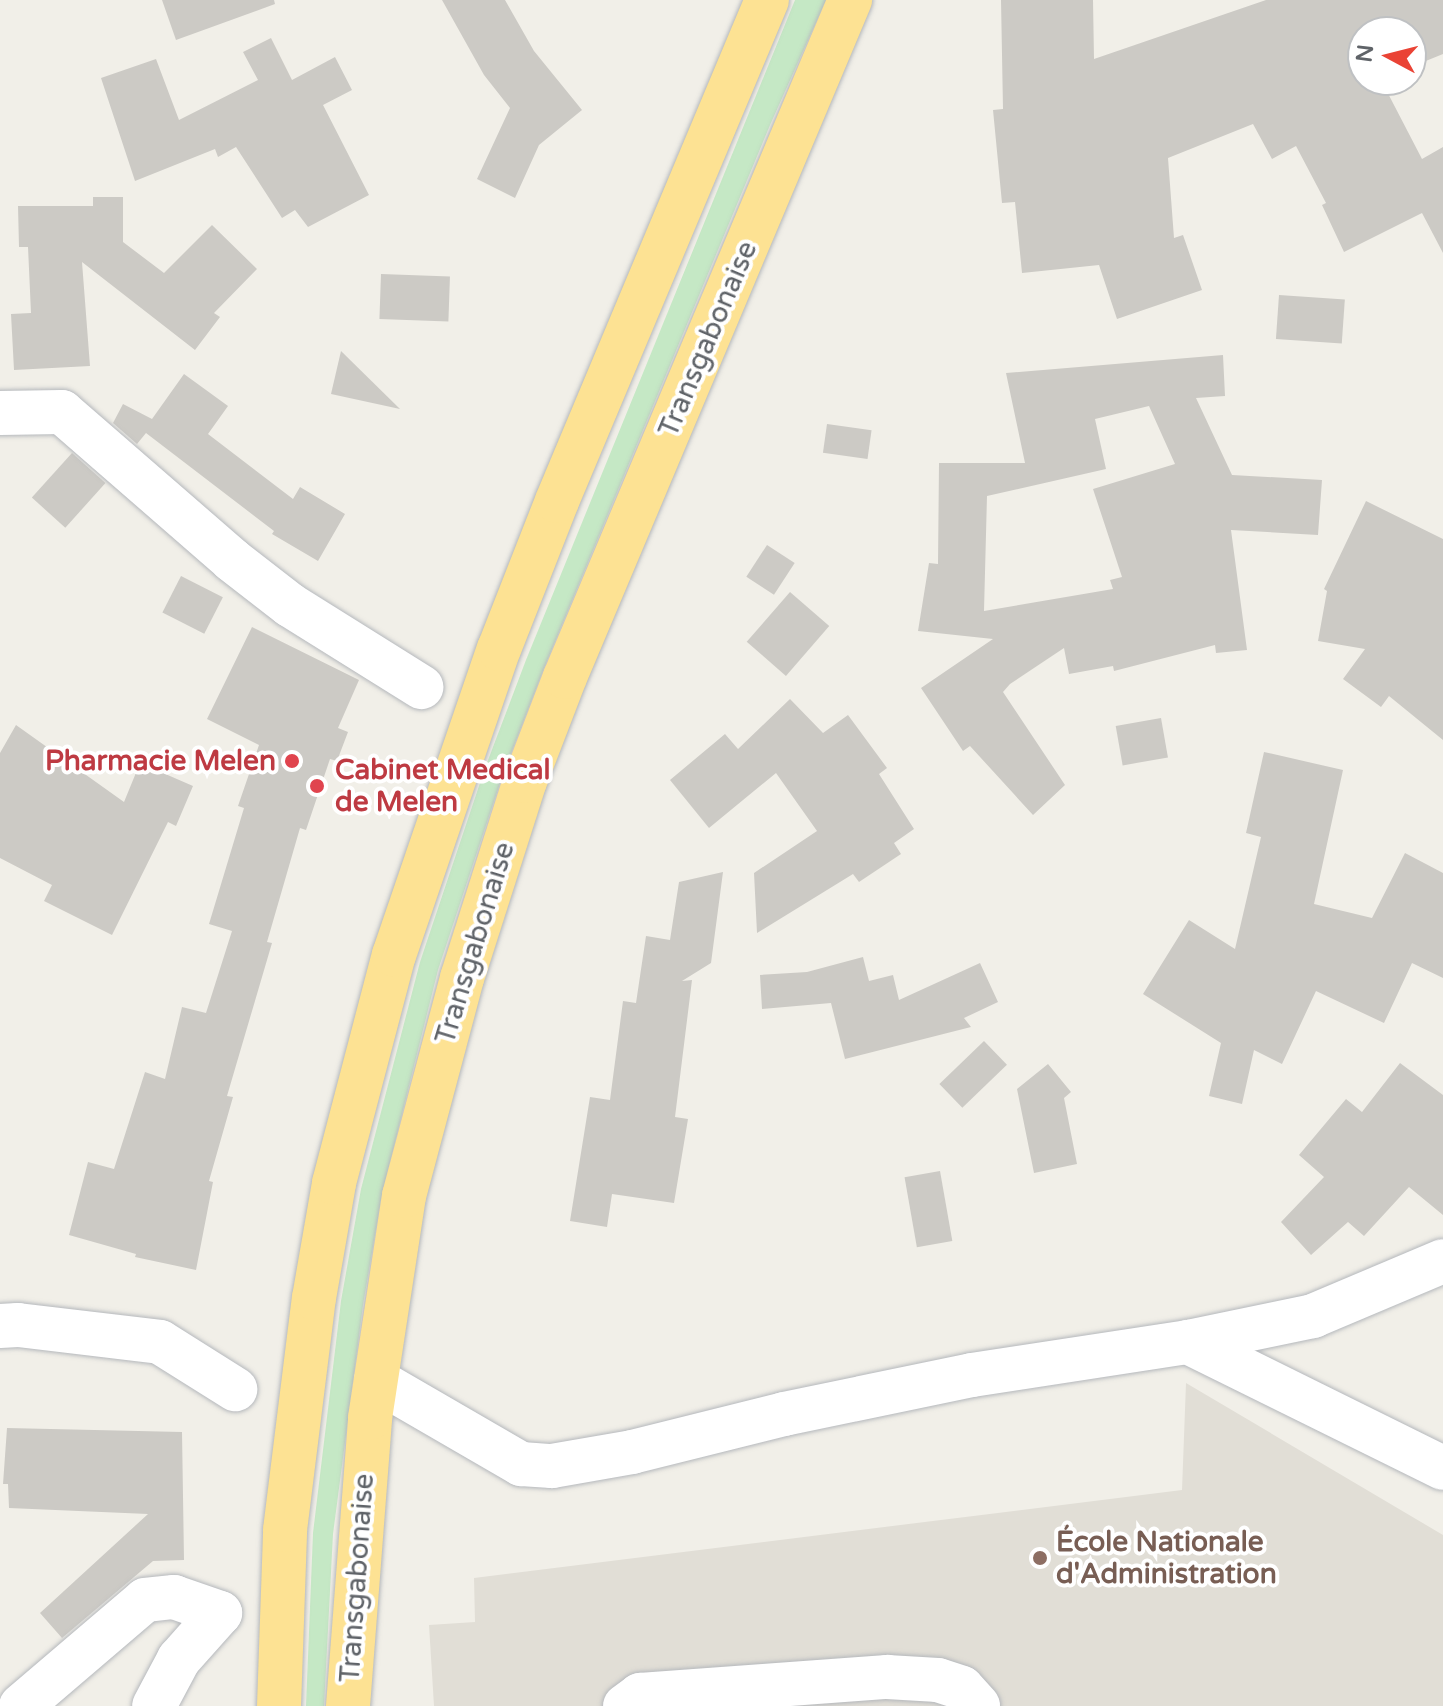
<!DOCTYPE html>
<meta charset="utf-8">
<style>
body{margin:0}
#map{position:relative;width:1443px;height:1706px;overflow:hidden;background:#f1efe8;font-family:"Varela Round",sans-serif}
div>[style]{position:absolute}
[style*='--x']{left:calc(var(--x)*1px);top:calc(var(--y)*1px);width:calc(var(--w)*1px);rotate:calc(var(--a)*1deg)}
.education>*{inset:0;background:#e1ded6}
.green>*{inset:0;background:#c5e8c5}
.building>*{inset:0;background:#cccac5;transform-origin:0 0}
.roads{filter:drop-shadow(0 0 2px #b5b8bc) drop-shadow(0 0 2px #b5b8bc)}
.minor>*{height:44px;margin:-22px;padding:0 22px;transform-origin:22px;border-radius:22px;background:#fff}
.highway>*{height:44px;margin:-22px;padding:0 22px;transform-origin:22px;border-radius:22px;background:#fde293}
.dots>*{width:22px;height:22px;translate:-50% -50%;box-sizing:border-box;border:4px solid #fff;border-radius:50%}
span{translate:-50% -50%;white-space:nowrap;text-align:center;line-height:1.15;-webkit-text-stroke:8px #fff;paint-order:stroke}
.street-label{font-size:28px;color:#5f6368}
.health-label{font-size:28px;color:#be3a42;font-weight:700}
.right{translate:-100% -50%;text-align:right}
.left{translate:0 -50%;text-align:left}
.education-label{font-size:28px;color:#785e54;font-weight:700}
.north{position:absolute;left:1347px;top:16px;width:80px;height:80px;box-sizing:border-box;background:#fff;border:2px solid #bfc1c3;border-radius:50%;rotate:277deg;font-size:22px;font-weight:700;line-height:32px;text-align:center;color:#5f6368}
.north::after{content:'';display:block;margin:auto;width:28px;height:36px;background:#ea4335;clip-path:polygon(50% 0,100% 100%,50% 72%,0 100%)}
</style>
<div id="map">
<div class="education">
<i style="clip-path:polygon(1186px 1383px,1443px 1535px,1443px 1706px,434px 1706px,429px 1625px,475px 1622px,474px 1578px,1182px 1490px)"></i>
</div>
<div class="green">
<i style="clip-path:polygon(795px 0,826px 0,770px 125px,544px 668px,503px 774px,438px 970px,382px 1194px,363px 1305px,333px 1534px,324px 1706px,306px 1706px,313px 1533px,341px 1301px,361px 1189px,420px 962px,485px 768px,526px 660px)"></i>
</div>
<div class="building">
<i style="clip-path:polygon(162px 0,274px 0,275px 4px,176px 40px)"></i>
<i style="clip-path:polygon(442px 0,505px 0,534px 51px,582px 110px,539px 145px,515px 198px,477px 179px,510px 108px,484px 75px)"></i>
<i style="clip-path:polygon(1001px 0,1093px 0,1094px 59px,1266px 0,1443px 0,1443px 54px,1411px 67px,1411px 32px,1363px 32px,1363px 80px,1381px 80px,1422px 159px,1443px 147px,1443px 253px,1422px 213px,1344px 252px,1322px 205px,1326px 203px,1296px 146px,1272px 159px,1253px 124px,1168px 158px,1174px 238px,1183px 235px,1202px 290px,1117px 319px,1099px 265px,1022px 273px,1015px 202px,1002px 203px,993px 110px,1003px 109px)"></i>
<i style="clip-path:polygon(271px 38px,292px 80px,335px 57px,352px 90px,323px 105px,369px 195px,308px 227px,295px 210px,282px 218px,236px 147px,218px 157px,215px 149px,135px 181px,101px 78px,156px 59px,179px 120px,258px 80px,243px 52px)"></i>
<i style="clip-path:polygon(93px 197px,123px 197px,123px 242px,164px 273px,212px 225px,257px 269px,214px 313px,220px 317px,195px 350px,82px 262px,90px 366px,14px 370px,11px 314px,31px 313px,28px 247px,19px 247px,18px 206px,93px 206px)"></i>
<i style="left:381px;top:274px;width:69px;height:45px;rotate:2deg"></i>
<i style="left:1279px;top:295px;width:66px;height:44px;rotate:4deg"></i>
<i style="clip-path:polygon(341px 351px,400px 409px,331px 394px)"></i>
<i style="clip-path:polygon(evenodd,1223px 355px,1225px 396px,1196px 398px,1232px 475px,1322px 480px,1318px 535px,1231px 530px,1247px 650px,1216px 653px,1215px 645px,1114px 671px,1113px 666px,1069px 674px,1064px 648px,1010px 684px,1003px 692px,1065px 785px,1033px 815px,970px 746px,963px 751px,921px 688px,993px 639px,918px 631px,929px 563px,938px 564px,939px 463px,1025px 463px,1006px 373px,1223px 355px,1149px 406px,1175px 464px,1093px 489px,1122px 577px,1110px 580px,1113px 589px,984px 611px,987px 496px,1106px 469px,1095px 419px,1149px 406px)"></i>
<i style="clip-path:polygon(184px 374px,228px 406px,208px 434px,293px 499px,300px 487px,345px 514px,318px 561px,272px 534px,274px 531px,146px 433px,137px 444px,113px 423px,123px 404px,152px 419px)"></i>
<i style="left:827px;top:424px;width:45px;height:29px;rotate:8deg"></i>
<i style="left:72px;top:453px;width:45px;height:60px;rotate:42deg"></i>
<i style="clip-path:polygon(1366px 501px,1443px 539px,1443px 740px,1389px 696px,1381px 707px,1343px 679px,1365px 649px,1318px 641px,1327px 591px,1324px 589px)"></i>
<i style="left:767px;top:545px;width:33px;height:38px;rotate:33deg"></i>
<i style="left:181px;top:576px;width:47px;height:41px;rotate:27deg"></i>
<i style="left:790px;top:592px;width:52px;height:66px;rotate:41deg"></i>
<i style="clip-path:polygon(252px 627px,359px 680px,338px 728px,348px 732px,337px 761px,330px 759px,306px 830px,300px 828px,267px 942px,272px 943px,227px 1096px,233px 1097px,209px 1181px,213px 1182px,196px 1270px,135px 1257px,136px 1254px,69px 1235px,88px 1162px,114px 1169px,145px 1072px,165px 1079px,182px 1007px,206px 1013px,232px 931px,209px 924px,244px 808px,238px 806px,259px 745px,207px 719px)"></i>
<i style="clip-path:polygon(790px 699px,823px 733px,848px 715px,887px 768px,879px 774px,914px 829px,894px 843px,901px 854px,859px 882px,853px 874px,757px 933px,754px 873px,817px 831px,776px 773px,709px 828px,670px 780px,725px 734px,738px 749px)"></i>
<i style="left:1161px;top:718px;width:40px;height:46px;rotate:80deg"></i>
<i style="clip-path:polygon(16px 725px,124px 802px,140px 763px,193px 786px,176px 826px,168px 822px,112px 935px,44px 901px,52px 885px,0 858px,0 753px)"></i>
<i style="clip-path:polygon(1264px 752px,1343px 770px,1314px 904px,1372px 918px,1405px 853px,1443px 873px,1443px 978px,1412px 963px,1384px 1023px,1316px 991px,1282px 1064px,1254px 1050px,1242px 1104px,1209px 1096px,1221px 1043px,1143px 994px,1189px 920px,1235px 949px,1261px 837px,1246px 833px)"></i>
<i style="clip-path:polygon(723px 872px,711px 963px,682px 981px,692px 980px,675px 1117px,688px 1119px,674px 1203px,612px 1194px,607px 1227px,570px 1221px,590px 1097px,610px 1100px,623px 1001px,636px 1003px,646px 936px,670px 940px,679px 882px)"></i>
<i style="clip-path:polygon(863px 957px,869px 981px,893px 975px,899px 1000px,980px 963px,998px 1002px,964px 1018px,971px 1027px,845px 1059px,831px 1003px,762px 1009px,760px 975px,807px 972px)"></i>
<i style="left:984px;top:1041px;width:33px;height:62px;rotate:46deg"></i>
<i style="clip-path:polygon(1400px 1063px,1443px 1095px,1443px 1215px,1409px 1187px,1364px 1236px,1348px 1222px,1311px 1255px,1281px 1222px,1324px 1177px,1299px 1155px,1346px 1099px,1362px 1112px)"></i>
<i style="clip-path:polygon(1048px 1064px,1071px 1092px,1064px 1098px,1077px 1164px,1034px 1173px,1017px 1089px)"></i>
<i style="left:940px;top:1171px;width:71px;height:36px;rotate:80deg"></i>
<i style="clip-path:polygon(7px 1428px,182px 1432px,184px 1560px,153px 1561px,62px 1638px,40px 1613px,148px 1514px,9px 1508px,8px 1484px,3px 1484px)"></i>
</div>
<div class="roads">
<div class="minor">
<i style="--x:0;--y:413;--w:62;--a:-0.9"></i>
<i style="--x:62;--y:412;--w:225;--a:41"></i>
<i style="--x:232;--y:560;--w:73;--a:37.8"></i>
<i style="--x:290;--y:605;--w:155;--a:32"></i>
<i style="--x:0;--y:1326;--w:18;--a:-3"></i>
<i style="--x:18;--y:1325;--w:143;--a:6.8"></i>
<i style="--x:160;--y:1342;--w:89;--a:32.1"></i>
<i style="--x:1188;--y:1342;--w:284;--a:26.3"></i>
<i style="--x:376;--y:1380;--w:168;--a:30.1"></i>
<i style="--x:521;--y:1464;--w:31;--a:4"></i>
<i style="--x:552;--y:1466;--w:81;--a:-9.9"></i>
<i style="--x:632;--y:1452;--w:157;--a:-14"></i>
<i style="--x:784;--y:1414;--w:192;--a:-11.7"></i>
<i style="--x:972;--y:1375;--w:219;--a:-8.7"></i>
<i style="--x:1188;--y:1342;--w:128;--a:-11.7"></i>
<i style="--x:1313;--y:1316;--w:141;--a:-22.9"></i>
<i style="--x:21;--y:1706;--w:163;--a:-40.5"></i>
<i style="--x:145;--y:1600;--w:29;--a:-6"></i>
<i style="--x:174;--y:1597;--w:49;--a:19.2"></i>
<i style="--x:220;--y:1613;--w:62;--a:131.7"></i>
<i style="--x:179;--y:1659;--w:53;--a:118"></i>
<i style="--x:625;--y:1706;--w:19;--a:-36"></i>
<i style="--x:640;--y:1695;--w:248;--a:-4.2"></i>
<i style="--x:887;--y:1677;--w:51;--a:3.4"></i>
<i style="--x:938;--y:1680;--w:25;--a:18"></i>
<i style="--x:962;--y:1688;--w:24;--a:48"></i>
</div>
<div class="highway">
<i style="--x:279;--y:1706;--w:176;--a:-88"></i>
<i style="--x:285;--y:1530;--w:234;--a:-82.9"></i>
<i style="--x:314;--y:1298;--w:117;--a:-80.1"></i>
<i style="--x:334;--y:1183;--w:236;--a:-75.3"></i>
<i style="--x:394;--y:955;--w:324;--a:-71.1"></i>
<i style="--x:499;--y:649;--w:159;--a:-68.6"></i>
<i style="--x:557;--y:501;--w:543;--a:-67.26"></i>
<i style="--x:348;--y:1706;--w:289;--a:-85.6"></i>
<i style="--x:370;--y:1418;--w:225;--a:-81.3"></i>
<i style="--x:404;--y:1196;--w:226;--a:-75.1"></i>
<i style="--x:462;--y:978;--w:207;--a:-72.3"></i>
<i style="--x:525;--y:781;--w:111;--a:-69"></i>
<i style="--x:565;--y:677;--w:735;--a:-67.17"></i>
</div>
</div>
<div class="dots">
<i style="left:292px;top:761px;background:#e0444e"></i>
<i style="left:317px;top:786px;background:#e0444e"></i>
<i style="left:1040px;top:1558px;background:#8d6e63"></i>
</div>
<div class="street-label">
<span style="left:708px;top:339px;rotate:-67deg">Transgabonaise</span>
<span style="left:475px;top:943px;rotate:-73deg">Transgabonaise</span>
<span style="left:357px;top:1578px;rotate:-86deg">Transgabonaise</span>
</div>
<div class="health-label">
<span class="right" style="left:276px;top:761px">Pharmacie Melen</span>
<span class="left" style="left:335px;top:786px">Cabinet Medical<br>de Melen</span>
</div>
<div class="education-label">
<span class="left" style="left:1056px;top:1558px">École Nationale<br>d'Administration</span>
</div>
<div class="north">N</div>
</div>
